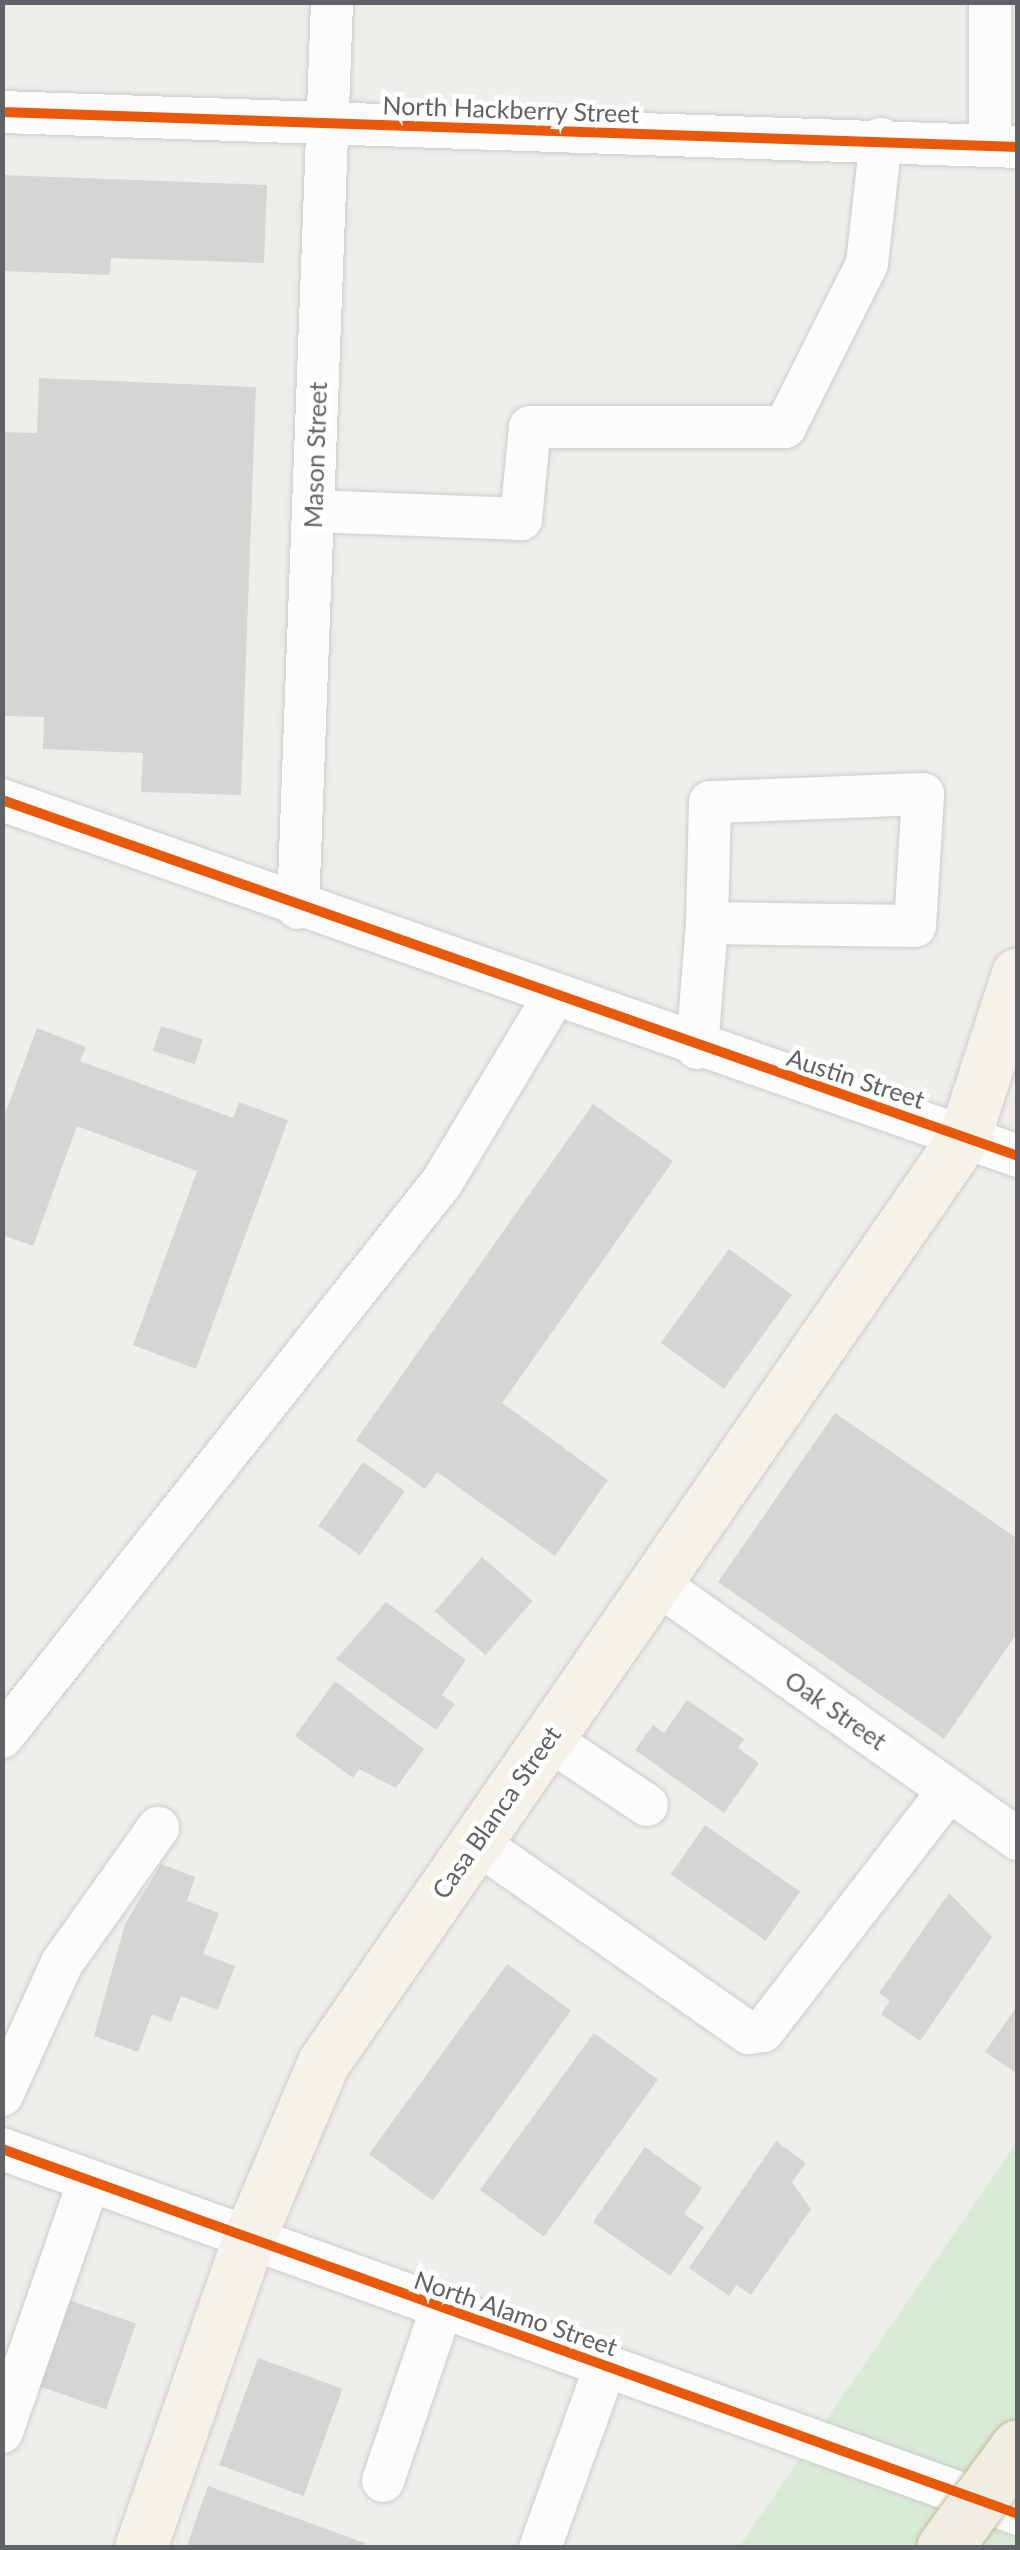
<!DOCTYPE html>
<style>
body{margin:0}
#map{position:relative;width:1020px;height:2550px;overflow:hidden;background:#efeeea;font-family:Lato,sans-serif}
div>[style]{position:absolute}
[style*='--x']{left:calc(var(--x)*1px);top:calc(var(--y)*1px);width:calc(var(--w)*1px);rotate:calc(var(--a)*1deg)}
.green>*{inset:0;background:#d8ebd6}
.building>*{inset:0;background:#d6d5d3;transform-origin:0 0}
.roads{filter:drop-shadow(0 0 2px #cbcccc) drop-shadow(0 0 2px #cbcccc)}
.minor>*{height:42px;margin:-21px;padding:0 21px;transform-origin:21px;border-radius:21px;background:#fdfcfc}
.major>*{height:52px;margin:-26px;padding:0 26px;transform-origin:26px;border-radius:26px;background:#f4f2e9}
.bridges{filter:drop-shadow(0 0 2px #c8b996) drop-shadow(0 0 2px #c8b996)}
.highway-bridge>*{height:55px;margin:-27.5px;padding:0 27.5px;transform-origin:27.5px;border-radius:27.5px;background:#f0ede3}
.cycleway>*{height:10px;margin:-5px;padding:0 5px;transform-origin:5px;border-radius:5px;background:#e8590c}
span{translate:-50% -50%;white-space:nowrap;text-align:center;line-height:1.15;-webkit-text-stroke:9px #fff;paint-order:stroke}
.street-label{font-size:25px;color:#5f6368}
.frame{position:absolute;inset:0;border:5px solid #5f6368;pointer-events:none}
</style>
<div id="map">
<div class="green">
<i style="clip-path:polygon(1017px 2142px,1017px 2547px,739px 2547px)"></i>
</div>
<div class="building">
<i style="clip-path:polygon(2px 175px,267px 185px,264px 263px,111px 258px,110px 275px,2px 271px)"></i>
<i style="clip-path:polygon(39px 378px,256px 387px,241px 795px,141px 792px,143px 753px,43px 749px,44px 717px,2px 716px,2px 432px,37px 433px)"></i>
<i style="left:161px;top:1026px;width:44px;height:26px;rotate:18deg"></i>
<i style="clip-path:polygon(37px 1028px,86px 1047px,80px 1061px,233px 1118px,239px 1102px,288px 1120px,196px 1369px,133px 1345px,197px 1171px,77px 1126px,33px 1246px,2px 1235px,2px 1122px)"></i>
<i style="clip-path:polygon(593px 1104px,673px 1161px,502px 1403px,608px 1480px,555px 1556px,437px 1472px,425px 1489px,356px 1440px)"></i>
<i style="left:729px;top:1249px;width:78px;height:116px;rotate:36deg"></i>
<i style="clip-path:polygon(835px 1413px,1018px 1539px,1018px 1632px,944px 1739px,718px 1582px)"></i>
<i style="left:363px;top:1462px;width:51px;height:78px;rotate:35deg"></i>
<i style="left:482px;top:1557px;width:67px;height:72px;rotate:41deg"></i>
<i style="clip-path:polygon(386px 1602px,466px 1660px,442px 1695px,455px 1704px,436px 1730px,336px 1659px)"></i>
<i style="clip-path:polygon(335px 1681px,424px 1749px,396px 1788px,359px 1769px,353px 1778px,295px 1736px)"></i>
<i style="clip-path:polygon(687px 1700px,744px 1739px,738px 1748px,759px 1763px,724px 1813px,635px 1750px,653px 1725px,664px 1733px)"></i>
<i style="left:705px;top:1825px;width:116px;height:60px;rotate:35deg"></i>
<i style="clip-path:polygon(161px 1864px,195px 1877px,187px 1901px,219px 1913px,203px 1954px,235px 1966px,218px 2010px,181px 1996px,171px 2022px,152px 2014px,138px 2052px,94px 2036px,125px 1924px)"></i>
<i style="clip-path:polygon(949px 1893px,992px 1937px,920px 2041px,881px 2014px,890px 2001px,879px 1993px)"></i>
<i style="left:507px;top:1964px;width:79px;height:235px;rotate:36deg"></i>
<i style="clip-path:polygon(1018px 2005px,1018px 2074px,985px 2052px)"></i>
<i style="left:594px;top:2033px;width:79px;height:194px;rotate:36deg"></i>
<i style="clip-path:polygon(776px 2141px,806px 2163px,792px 2182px,811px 2209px,751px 2295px,736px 2285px,729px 2296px,689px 2268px)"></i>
<i style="clip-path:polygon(645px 2147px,702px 2188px,684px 2214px,704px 2227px,670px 2276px,593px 2222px)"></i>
<i style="left:65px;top:2299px;width:75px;height:91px;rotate:19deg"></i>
<i style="left:258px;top:2358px;width:90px;height:114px;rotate:20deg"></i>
<i style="clip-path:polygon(208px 2486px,365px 2543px,364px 2548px,186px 2548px)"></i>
</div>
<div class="roads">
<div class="minor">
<i style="--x:990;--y:2;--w:143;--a:90"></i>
<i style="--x:2;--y:112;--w:1017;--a:1.97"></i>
<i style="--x:313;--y:511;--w:208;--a:2.2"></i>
<i style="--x:521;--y:519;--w:92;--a:-84.4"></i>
<i style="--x:530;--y:427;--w:255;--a:0"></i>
<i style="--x:785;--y:427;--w:182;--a:-63.3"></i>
<i style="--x:867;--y:264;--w:126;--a:-83.6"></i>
<i style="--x:2;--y:800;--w:1077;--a:19.31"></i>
<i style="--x:298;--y:908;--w:907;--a:-87.85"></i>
<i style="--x:697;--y:1048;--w:125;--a:-85.4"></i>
<i style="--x:707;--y:923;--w:208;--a:0.8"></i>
<i style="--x:915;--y:926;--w:132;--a:-86.5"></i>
<i style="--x:923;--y:794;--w:213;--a:177.8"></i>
<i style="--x:710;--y:802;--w:121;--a:91.4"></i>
<i style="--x:655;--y:1582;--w:445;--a:35.3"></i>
<i style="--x:2;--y:1737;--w:708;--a:-51.59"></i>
<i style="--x:442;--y:1182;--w:217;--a:-58.9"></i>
<i style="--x:548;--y:1739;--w:119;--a:33.7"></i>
<i style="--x:473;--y:1840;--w:337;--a:35"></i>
<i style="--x:749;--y:2033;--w:14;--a:-8"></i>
<i style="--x:763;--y:2031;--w:304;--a:-52.3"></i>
<i style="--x:2;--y:2095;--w:145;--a:-65.6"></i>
<i style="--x:62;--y:1963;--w:166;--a:-54.6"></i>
<i style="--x:2;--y:2149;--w:1080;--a:19.76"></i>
<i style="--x:2;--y:2432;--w:266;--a:-70.9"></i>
<i style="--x:383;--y:2481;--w:184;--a:-71.3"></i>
<i style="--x:540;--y:2548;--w:195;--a:-70.2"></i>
</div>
<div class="major">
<i style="--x:141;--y:2548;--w:324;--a:-70.7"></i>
<i style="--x:248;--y:2242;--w:194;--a:-67"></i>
<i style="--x:324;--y:2063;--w:1126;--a:-55.31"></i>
<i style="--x:965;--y:1137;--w:171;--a:-72"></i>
</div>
</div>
<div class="bridges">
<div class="highway-bridge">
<i style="--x:944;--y:2548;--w:125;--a:-53.8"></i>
</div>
</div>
<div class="cycleway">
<i style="--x:2;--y:112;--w:1017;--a:1.97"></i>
<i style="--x:2;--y:800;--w:1077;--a:19.31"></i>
<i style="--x:2;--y:2149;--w:1080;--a:19.76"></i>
</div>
<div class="street-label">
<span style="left:511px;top:109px;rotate:2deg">North Hackberry Street</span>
<span style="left:315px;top:455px;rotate:-88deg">Mason Street</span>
<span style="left:856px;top:1078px;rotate:18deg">Austin Street</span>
<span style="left:836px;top:1710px;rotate:35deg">Oak Street</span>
<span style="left:496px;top:1812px;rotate:-55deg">Casa Blanca Street</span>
<span style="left:516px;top:2313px;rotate:19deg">North Alamo Street</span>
</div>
<div class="frame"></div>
</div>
